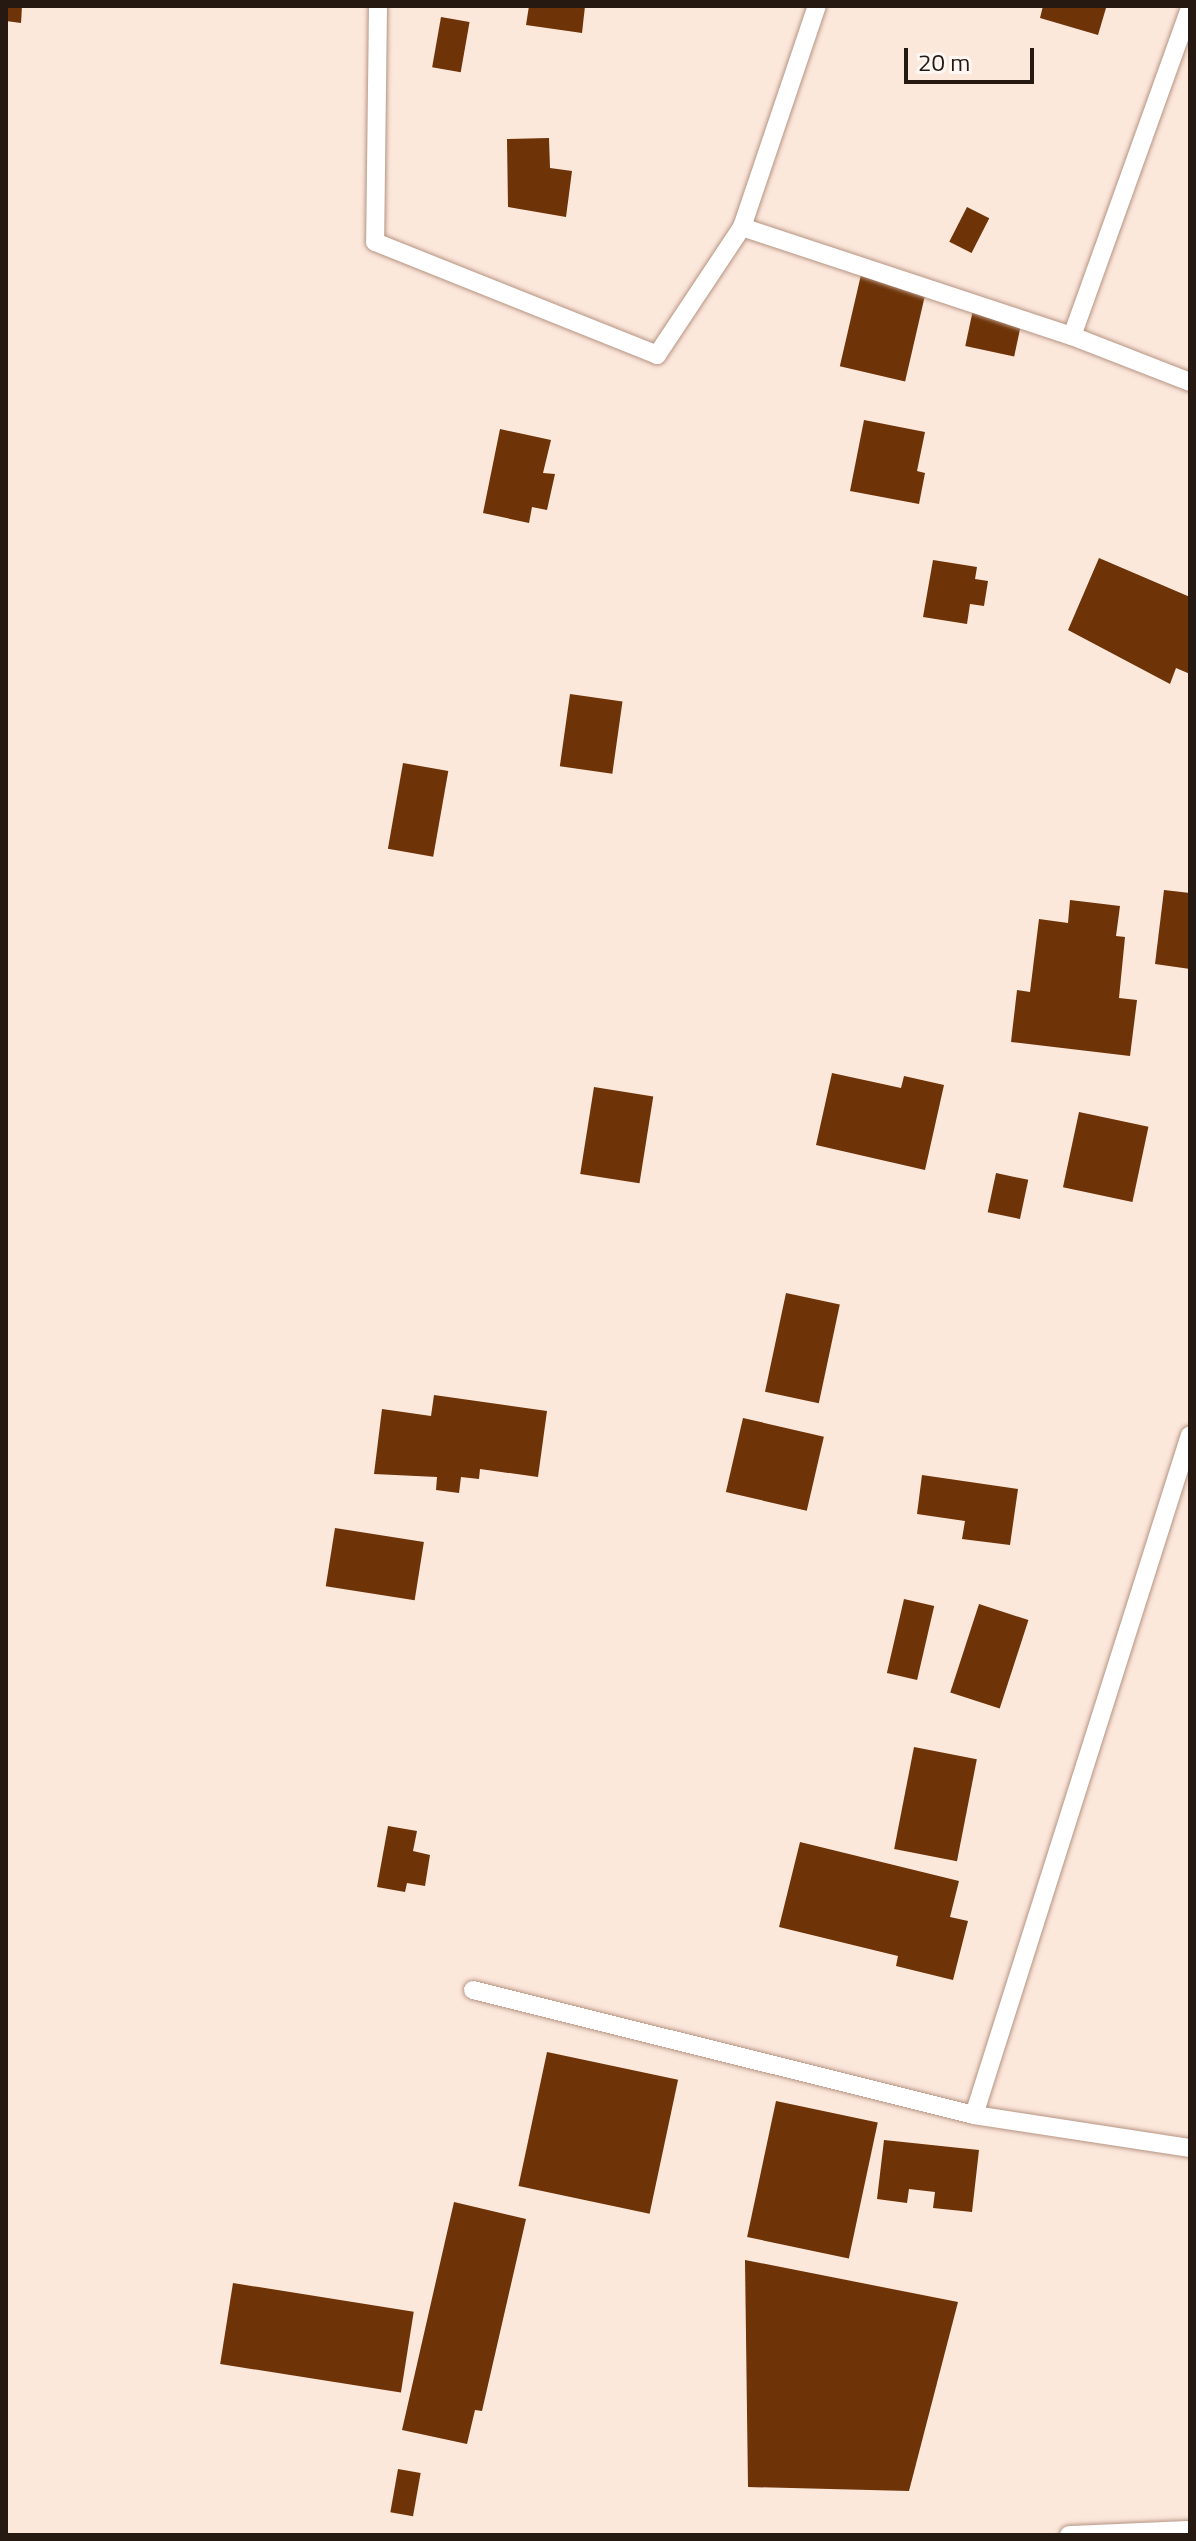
<!DOCTYPE html>
<style>
body{margin:0}
#map{position:relative;width:1196px;height:2541px;overflow:hidden;background:#fce7db;font-family:"Titillium Web",sans-serif}
div>[style]{position:absolute}
[style*='--x']{left:calc(var(--x)*1px);top:calc(var(--y)*1px);width:calc(var(--w)*1px);rotate:calc(var(--a)*1deg)}
.building>*{inset:0;background:#6e3306;transform-origin:0 0}
.roads{filter:drop-shadow(0 0 2px #b59482) drop-shadow(0 0 2px #b59482)}
.service>*{height:18px;margin:-9px;padding:0 9px;transform-origin:9px;border-radius:9px;background:#fff}
span{translate:-50% -50%;white-space:nowrap;text-align:center;line-height:1.15;-webkit-text-stroke:8px #fef7f3;paint-order:stroke}
.frame{position:absolute;inset:0;border:8px solid #251912;pointer-events:none}
.scale{position:absolute;left:904px;top:48px;width:130px;height:36px;box-sizing:border-box;border:4px solid #251912;border-top:0;padding-left:10px;font-size:24px;line-height:28px;white-space:nowrap;color:#251912;-webkit-text-stroke:6px #fef7f3;paint-order:stroke}
</style>
<div id="map">
<div class="building">
<i style="clip-path:polygon(6px 6px,22px 6px,21px 23px,6px 21px)"></i>
<i style="clip-path:polygon(529px 6px,585px 6px,582px 33px,526px 25px)"></i>
<i style="clip-path:polygon(1043px 6px,1099px 6px,1106px 8px,1098px 35px,1040px 18px)"></i>
<i style="left:441px;top:17px;width:29px;height:51px;rotate:10deg"></i>
<i style="clip-path:polygon(549px 138px,550px 168px,572px 171px,566px 217px,508px 207px,507px 139px)"></i>
<i style="left:967px;top:207px;width:25px;height:39px;rotate:27deg"></i>
<i style="left:863px;top:266px;width:67px;height:103px;rotate:13deg"></i>
<i style="left:974px;top:305px;width:50px;height:42px;rotate:12deg"></i>
<i style="clip-path:polygon(864px 420px,925px 432px,917px 471px,925px 473px,919px 504px,850px 491px)"></i>
<i style="clip-path:polygon(500px 429px,551px 440px,543px 473px,555px 474px,547px 510px,532px 507px,529px 523px,483px 513px)"></i>
<i style="clip-path:polygon(1099px 558px,1190px 597px,1190px 674px,1176px 668px,1170px 684px,1068px 630px)"></i>
<i style="clip-path:polygon(933px 560px,977px 567px,975px 579px,988px 581px,984px 606px,970px 604px,967px 624px,923px 617px)"></i>
<i style="left:570px;top:694px;width:53px;height:73px;rotate:8deg"></i>
<i style="left:403px;top:763px;width:46px;height:87px;rotate:10deg"></i>
<i style="clip-path:polygon(1164px 890px,1190px 893px,1190px 969px,1155px 964px)"></i>
<i style="clip-path:polygon(1070px 900px,1120px 906px,1116px 936px,1125px 937px,1119px 998px,1137px 1000px,1130px 1056px,1011px 1042px,1017px 990px,1030px 992px,1039px 919px,1068px 923px)"></i>
<i style="clip-path:polygon(832px 1073px,901px 1088px,904px 1076px,944px 1085px,925px 1170px,816px 1145px)"></i>
<i style="left:594px;top:1087px;width:60px;height:88px;rotate:9deg"></i>
<i style="left:1079px;top:1112px;width:71px;height:77px;rotate:12deg"></i>
<i style="left:996px;top:1173px;width:33px;height:40px;rotate:12deg"></i>
<i style="left:786px;top:1293px;width:55px;height:101px;rotate:12deg"></i>
<i style="clip-path:polygon(434px 1395px,547px 1411px,538px 1477px,480px 1469px,479px 1479px,461px 1477px,459px 1493px,436px 1490px,437px 1477px,374px 1474px,382px 1409px,431px 1416px)"></i>
<i style="left:743px;top:1418px;width:83px;height:76px;rotate:13deg"></i>
<i style="clip-path:polygon(922px 1475px,1018px 1489px,1010px 1545px,962px 1539px,965px 1521px,917px 1514px)"></i>
<i style="left:335px;top:1528px;width:90px;height:59px;rotate:9deg"></i>
<i style="left:904px;top:1599px;width:31px;height:76px;rotate:13deg"></i>
<i style="left:979px;top:1604px;width:52px;height:93px;rotate:18deg"></i>
<i style="left:914px;top:1747px;width:64px;height:104px;rotate:11deg"></i>
<i style="clip-path:polygon(388px 1826px,417px 1831px,413px 1851px,430px 1855px,425px 1886px,407px 1883px,405px 1892px,377px 1887px)"></i>
<i style="clip-path:polygon(800px 1842px,959px 1881px,950px 1917px,968px 1921px,953px 1980px,896px 1966px,898px 1956px,779px 1927px)"></i>
<i style="left:547px;top:2052px;width:134px;height:137px;rotate:12deg"></i>
<i style="left:776px;top:2101px;width:104px;height:139px;rotate:12deg"></i>
<i style="clip-path:polygon(884px 2140px,979px 2150px,972px 2212px,933px 2208px,935px 2192px,909px 2189px,907px 2203px,877px 2199px)"></i>
<i style="clip-path:polygon(454px 2202px,526px 2219px,482px 2411px,475px 2410px,467px 2444px,402px 2430px)"></i>
<i style="clip-path:polygon(745px 2260px,958px 2302px,909px 2491px,748px 2487px)"></i>
<i style="left:233px;top:2283px;width:183px;height:82px;rotate:9deg"></i>
<i style="left:398px;top:2469px;width:23px;height:44px;rotate:10deg"></i>
</div>
<div class="roads">
<div class="service">
<i style="--x:378;--y:6;--w:236;--a:90.7"></i>
<i style="--x:375;--y:242;--w:304;--a:21.8"></i>
<i style="--x:657;--y:355;--w:154;--a:-56.4"></i>
<i style="--x:742;--y:227;--w:233;--a:-71.3"></i>
<i style="--x:742;--y:227;--w:348;--a:18.3"></i>
<i style="--x:1072;--y:336;--w:127;--a:21.3"></i>
<i style="--x:1072;--y:336;--w:349;--a:-70.2"></i>
<i style="--x:473;--y:1990;--w:516;--a:14.01"></i>
<i style="--x:974;--y:2115;--w:219;--a:8.7"></i>
<i style="--x:974;--y:2115;--w:713;--a:-72.38"></i>
<i style="--x:1069;--y:2535;--w:121;--a:-2.4"></i>
</div>
</div>
<div class="frame"></div>
<div class="scale">20 m</div>
</div>
